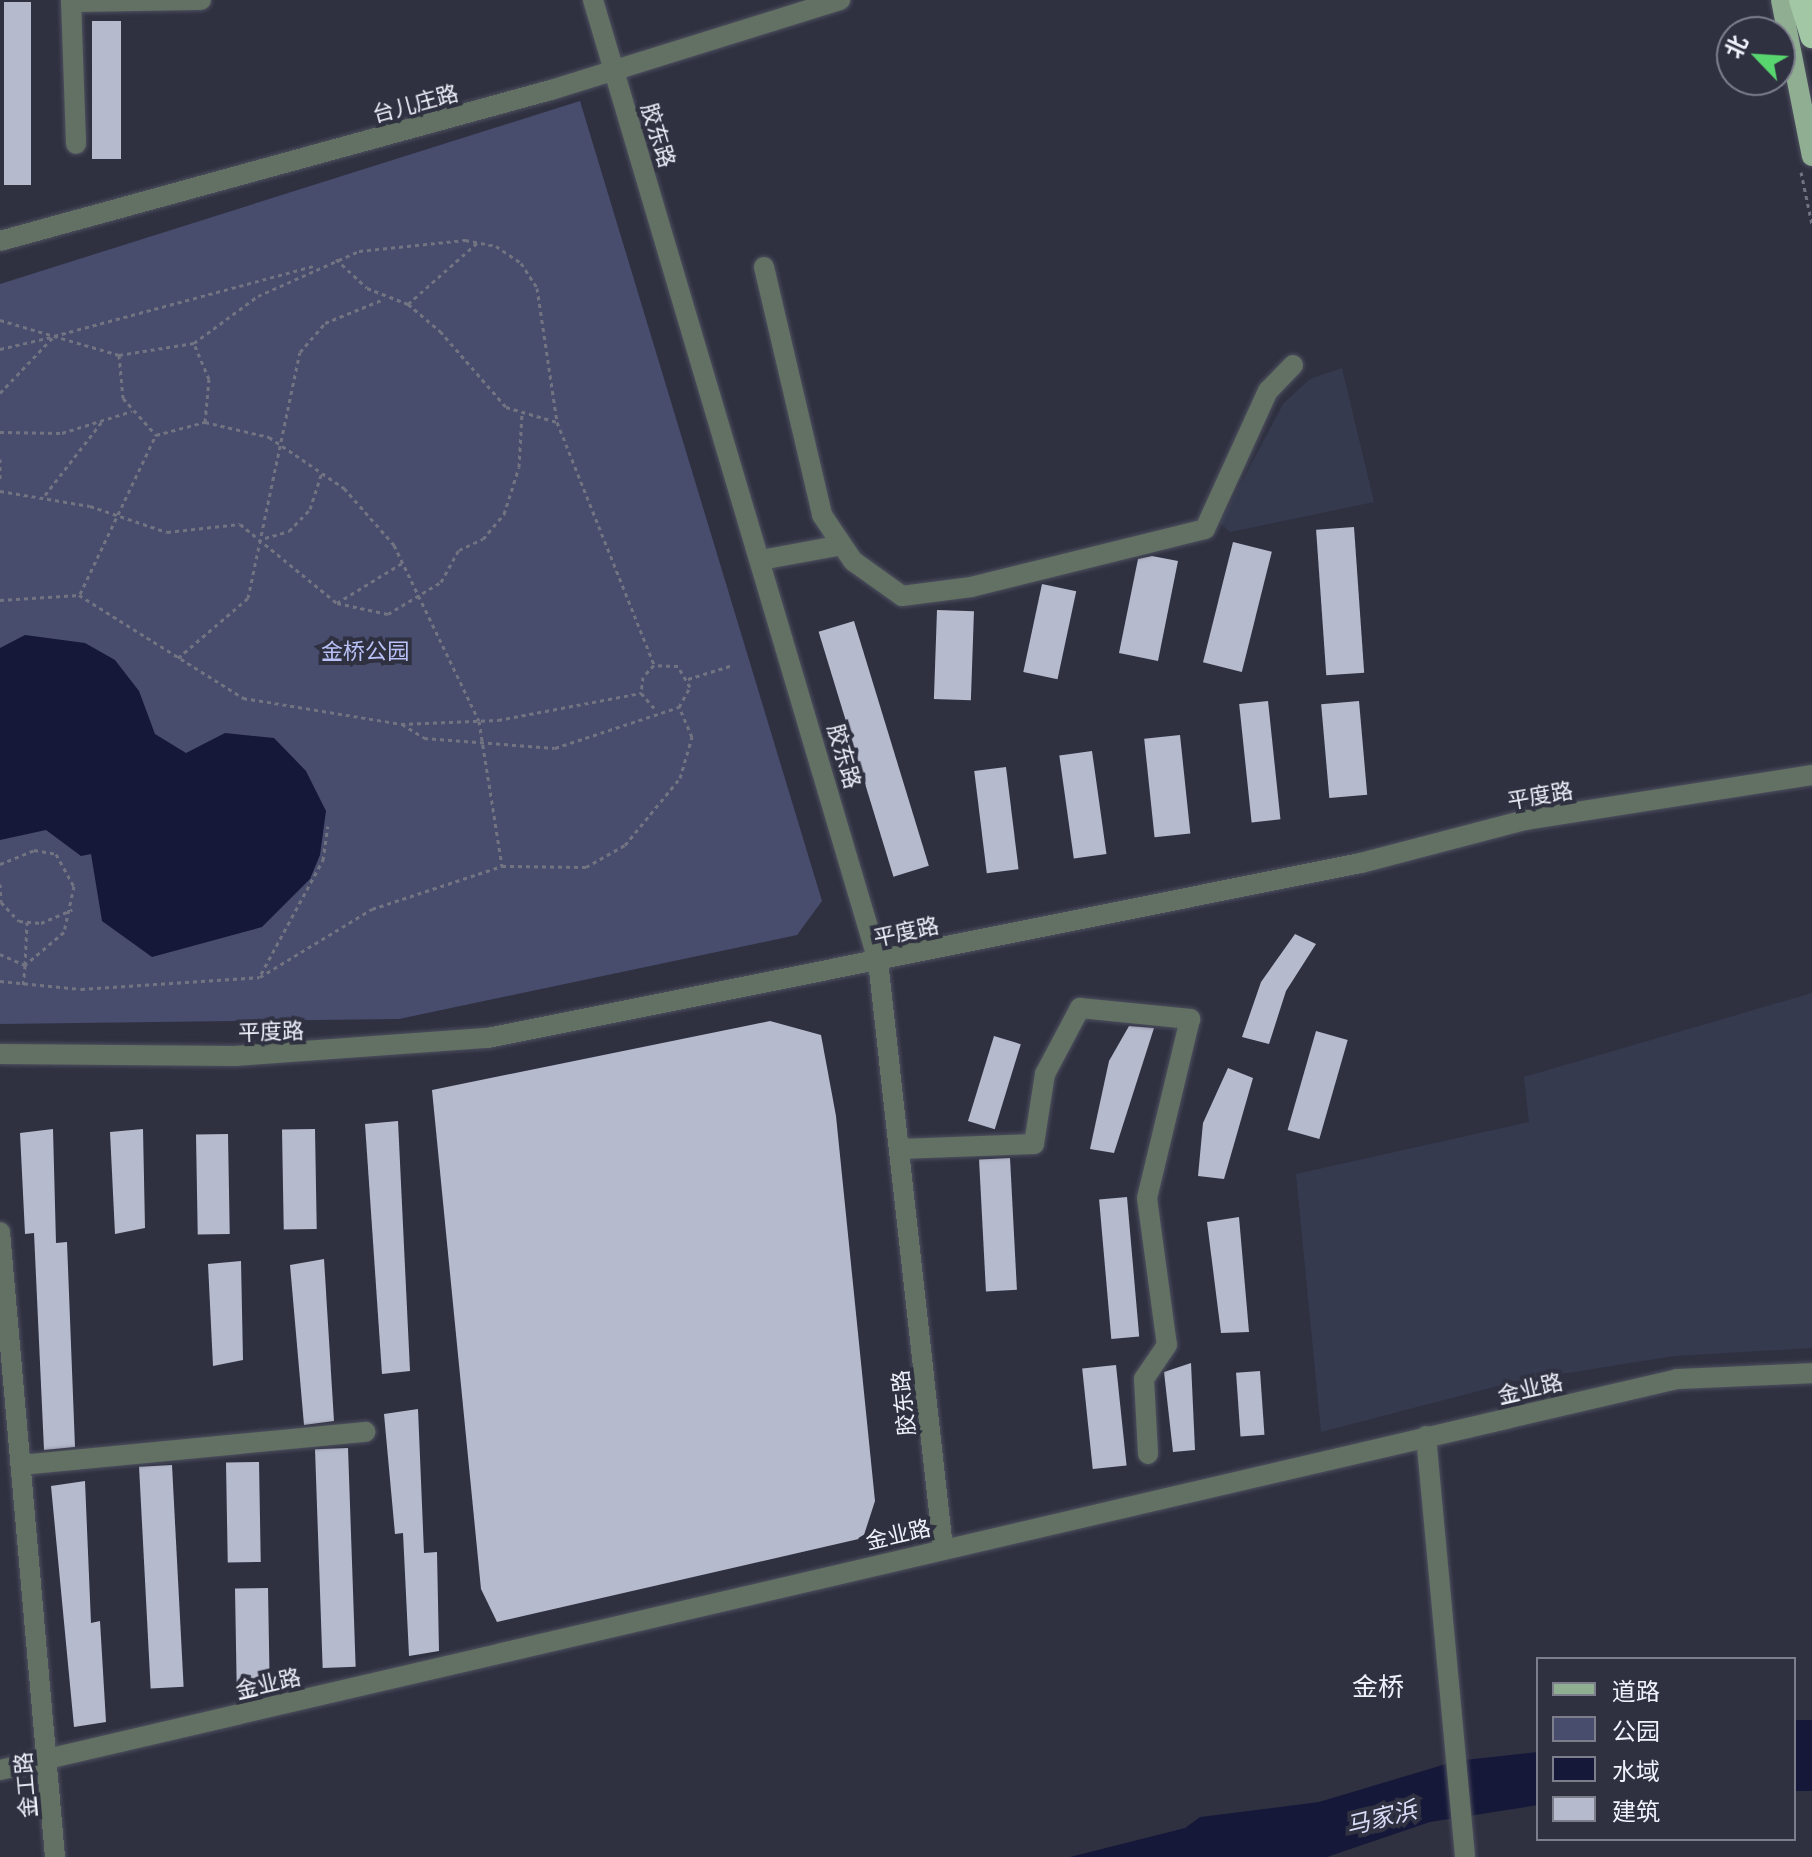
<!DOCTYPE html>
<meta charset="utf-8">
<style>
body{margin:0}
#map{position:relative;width:1812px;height:1857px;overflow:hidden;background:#2f3141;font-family:Commissioner,"Noto Sans SC",sans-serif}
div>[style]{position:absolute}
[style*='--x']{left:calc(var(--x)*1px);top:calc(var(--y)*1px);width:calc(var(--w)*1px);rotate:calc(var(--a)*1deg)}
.built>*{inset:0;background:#363a4f}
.green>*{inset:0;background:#484c6d}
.water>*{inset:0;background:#161839;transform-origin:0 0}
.building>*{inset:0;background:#b6bacd;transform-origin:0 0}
.path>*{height:3px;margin-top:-1.5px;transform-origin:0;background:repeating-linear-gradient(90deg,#727482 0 4px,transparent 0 8px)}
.roads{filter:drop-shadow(0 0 2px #4e505f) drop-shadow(0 0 2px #4e505f)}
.minor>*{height:20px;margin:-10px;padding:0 10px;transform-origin:10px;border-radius:10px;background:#627163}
.major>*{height:20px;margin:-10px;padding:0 10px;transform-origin:10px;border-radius:10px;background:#90af92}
.highway>*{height:24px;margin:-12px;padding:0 12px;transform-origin:12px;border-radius:12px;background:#a1c7a5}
span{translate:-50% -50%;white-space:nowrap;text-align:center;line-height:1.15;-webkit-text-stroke:8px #2f3141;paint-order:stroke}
.street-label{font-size:22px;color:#eff1fb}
.park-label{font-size:22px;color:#b9c1f6}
.water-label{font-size:24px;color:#d8dcf7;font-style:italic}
.quarter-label{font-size:26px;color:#eff1fb}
.legend{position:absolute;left:1536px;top:1657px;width:260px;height:184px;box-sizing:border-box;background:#2f3141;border:2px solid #7c7e8b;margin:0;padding:10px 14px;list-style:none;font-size:24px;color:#eff1fb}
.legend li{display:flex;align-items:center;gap:16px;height:40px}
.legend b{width:40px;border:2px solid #7c7e8b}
.north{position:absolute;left:1716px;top:16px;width:80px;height:80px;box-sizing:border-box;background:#2f3141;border:2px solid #7c7e8b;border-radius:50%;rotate:295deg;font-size:22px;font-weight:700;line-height:32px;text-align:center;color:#eff1fb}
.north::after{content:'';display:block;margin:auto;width:28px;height:36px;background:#58d56f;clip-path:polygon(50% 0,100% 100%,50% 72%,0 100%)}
</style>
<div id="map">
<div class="built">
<i style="clip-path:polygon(1342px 368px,1374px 502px,1230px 532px,1220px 523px,1283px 404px,1310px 379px)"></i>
<i style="clip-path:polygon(1812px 993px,1812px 1348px,1674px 1356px,1517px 1381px,1321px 1432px,1296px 1174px,1529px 1122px,1524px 1077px)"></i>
</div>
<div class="green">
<i style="clip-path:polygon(580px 101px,822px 901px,797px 935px,399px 1019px,0 1024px,0 284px)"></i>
</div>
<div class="water">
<i style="clip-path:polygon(25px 635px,85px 643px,115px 660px,139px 691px,155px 734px,186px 753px,225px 733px,274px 738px,306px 771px,326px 811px,320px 855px,310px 879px,262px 927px,152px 957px,102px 921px,91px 854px,81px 856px,46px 830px,0 840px,0 648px)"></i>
<i style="left:1812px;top:1720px;width:71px;height:19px;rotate:90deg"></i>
<i style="clip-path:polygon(1538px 1752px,1538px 1805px,1430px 1822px,1327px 1857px,1070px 1857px,1185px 1828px,1200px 1817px,1319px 1802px,1456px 1761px)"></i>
</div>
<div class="building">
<i style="left:31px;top:2px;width:183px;height:27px;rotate:90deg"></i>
<i style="left:92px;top:21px;width:29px;height:138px"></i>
<i style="left:1354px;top:527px;width:146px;height:38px;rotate:86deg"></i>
<i style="left:1233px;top:542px;width:40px;height:124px;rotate:14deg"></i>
<i style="clip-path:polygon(1152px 556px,1178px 561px,1158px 661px,1119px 653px,1138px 559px)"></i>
<i style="left:1042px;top:584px;width:35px;height:90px;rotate:12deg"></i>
<i style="left:937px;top:610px;width:37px;height:89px;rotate:2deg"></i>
<i style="left:854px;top:621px;width:256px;height:37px;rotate:73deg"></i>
<i style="left:1268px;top:701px;width:119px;height:29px;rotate:84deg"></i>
<i style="left:1359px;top:701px;width:94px;height:38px;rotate:85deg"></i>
<i style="left:1180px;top:735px;width:99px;height:36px;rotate:84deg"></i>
<i style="left:1092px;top:751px;width:104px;height:33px;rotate:82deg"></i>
<i style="left:1006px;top:767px;width:103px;height:32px;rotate:83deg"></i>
<i style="clip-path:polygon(1295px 934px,1316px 944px,1286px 991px,1269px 1044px,1242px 1037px,1261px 982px)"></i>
<i style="clip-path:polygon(770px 1021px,821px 1035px,836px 1116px,875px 1501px,863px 1538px,497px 1622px,481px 1589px,432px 1090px)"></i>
<i style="clip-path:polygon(1129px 1026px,1154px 1028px,1114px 1153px,1090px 1149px,1109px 1061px)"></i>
<i style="left:1316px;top:1031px;width:33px;height:103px;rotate:16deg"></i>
<i style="left:994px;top:1036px;width:28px;height:89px;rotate:17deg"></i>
<i style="clip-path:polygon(1228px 1068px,1253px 1078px,1224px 1179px,1198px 1176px,1203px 1123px)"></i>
<i style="clip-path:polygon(398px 1121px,410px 1371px,382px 1374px,365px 1124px)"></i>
<i style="clip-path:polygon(53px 1129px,56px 1243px,67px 1242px,75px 1447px,44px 1450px,34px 1233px,25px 1234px,20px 1133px)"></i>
<i style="clip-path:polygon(143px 1129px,145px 1228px,115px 1234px,110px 1132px)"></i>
<i style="left:315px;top:1129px;width:100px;height:33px;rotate:89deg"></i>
<i style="left:228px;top:1134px;width:100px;height:32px;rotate:89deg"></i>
<i style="left:1010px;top:1158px;width:132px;height:31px;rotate:87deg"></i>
<i style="left:1127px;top:1197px;width:140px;height:28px;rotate:85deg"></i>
<i style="clip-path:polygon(1239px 1217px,1249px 1332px,1221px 1333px,1207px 1222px)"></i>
<i style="clip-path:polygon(324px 1259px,334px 1421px,304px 1425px,290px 1265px)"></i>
<i style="clip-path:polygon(241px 1261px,243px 1360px,213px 1366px,208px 1264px)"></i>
<i style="clip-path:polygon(1191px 1363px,1195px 1450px,1173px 1452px,1164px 1372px)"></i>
<i style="left:1116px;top:1365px;width:101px;height:34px;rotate:84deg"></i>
<i style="left:1260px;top:1371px;width:64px;height:24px;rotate:86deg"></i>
<i style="clip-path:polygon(418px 1409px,424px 1553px,437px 1552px,439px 1651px,409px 1656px,403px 1533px,395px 1534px,384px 1414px)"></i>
<i style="left:348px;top:1448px;width:219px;height:33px;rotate:88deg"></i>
<i style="left:259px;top:1462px;width:100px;height:33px;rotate:89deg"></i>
<i style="left:172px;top:1465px;width:222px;height:33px;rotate:87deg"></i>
<i style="clip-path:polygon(85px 1481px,91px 1623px,100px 1621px,106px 1722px,74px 1727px,51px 1486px)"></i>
<i style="left:268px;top:1588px;width:100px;height:33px;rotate:89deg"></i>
</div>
<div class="path">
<i style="--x:1801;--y:172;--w:53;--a:78.1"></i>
<i style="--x:336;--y:259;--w:42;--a:43.1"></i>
<i style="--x:367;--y:288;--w:44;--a:21.3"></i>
<i style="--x:408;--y:304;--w:42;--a:40.2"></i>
<i style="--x:440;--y:331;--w:101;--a:49"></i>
<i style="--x:506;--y:407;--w:53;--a:16.4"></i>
<i style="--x:408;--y:304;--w:92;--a:-41.5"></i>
<i style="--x:0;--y:320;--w:56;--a:16.5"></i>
<i style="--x:194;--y:343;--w:79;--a:-36.3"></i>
<i style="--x:258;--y:296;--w:111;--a:-24"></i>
<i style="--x:359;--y:251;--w:107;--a:-5.9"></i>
<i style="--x:465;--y:240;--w:32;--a:11"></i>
<i style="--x:496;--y:246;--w:30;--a:34"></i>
<i style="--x:521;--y:263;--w:30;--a:57"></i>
<i style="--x:537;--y:288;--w:135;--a:81.5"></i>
<i style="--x:557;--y:422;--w:262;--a:68.2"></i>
<i style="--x:0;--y:349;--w:52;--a:-13.2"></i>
<i style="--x:119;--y:355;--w:68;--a:-163.7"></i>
<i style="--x:54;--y:336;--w:269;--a:-15.1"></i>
<i style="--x:0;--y:393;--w:79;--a:-46.5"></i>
<i style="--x:205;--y:422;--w:43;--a:-84.7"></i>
<i style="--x:209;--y:379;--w:39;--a:-113"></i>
<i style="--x:194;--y:343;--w:76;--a:170.9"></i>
<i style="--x:119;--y:355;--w:43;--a:84.7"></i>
<i style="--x:123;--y:398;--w:50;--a:48.3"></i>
<i style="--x:156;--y:435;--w:51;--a:-14.9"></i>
<i style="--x:205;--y:422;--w:66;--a:13.2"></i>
<i style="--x:269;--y:437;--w:91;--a:34.2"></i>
<i style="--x:344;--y:488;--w:76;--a:48.7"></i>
<i style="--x:394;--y:545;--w:195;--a:64.2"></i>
<i style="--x:479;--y:721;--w:147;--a:81"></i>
<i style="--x:0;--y:432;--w:62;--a:0.9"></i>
<i style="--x:62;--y:433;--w:73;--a:-17.4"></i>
<i style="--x:0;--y:459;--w:20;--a:90"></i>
<i style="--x:0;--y:491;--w:91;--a:9.5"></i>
<i style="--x:90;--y:506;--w:81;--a:18.7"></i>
<i style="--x:167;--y:532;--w:73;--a:-6.3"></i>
<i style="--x:240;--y:524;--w:125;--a:39.2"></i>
<i style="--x:337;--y:603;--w:52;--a:12.2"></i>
<i style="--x:388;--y:614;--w:62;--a:-31.1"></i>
<i style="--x:441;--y:582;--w:37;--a:-61"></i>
<i style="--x:459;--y:550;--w:26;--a:-25"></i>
<i style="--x:483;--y:539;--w:33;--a:-50"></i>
<i style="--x:504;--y:514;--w:49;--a:-72.3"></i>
<i style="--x:519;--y:467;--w:53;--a:-86.8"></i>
<i style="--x:45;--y:495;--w:96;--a:-52.2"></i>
<i style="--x:265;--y:538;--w:25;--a:-16"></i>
<i style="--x:289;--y:531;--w:30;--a:-46"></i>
<i style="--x:310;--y:509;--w:39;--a:-72"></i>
<i style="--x:80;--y:594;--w:176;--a:-64.5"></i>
<i style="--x:0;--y:600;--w:79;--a:-3.6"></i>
<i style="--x:79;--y:595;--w:194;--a:32.1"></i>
<i style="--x:243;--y:698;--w:160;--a:9.3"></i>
<i style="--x:401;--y:724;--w:97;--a:-2.4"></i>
<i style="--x:498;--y:720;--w:146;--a:-10.7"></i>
<i style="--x:337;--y:603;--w:76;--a:-31.6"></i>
<i style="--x:178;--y:658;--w:92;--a:-40.6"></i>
<i style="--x:248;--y:598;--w:251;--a:-78.1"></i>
<i style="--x:300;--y:352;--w:38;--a:-49"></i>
<i style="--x:325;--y:323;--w:64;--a:-22.1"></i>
<i style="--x:688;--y:679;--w:47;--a:-17.3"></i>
<i style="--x:402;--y:724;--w:26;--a:32"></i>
<i style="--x:424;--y:738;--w:131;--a:4.4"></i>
<i style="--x:555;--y:748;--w:131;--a:-18.3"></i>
<i style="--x:679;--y:707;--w:23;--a:-61"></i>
<i style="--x:690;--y:687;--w:24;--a:-120"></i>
<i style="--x:678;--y:666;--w:24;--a:-178"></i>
<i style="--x:654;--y:665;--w:16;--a:133"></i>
<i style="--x:643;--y:677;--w:16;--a:97"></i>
<i style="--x:641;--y:693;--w:23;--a:49"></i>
<i style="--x:0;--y:864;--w:37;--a:-22"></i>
<i style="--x:34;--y:850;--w:22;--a:10"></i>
<i style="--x:56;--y:854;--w:37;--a:61"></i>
<i style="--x:74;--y:886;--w:47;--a:102.3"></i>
<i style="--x:64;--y:932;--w:51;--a:139.8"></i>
<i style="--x:25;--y:965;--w:23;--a:95"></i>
<i style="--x:0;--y:884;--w:18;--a:87"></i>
<i style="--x:1;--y:902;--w:26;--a:47"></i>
<i style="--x:19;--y:921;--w:22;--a:5"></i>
<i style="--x:41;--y:923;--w:34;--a:-23"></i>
<i style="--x:0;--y:954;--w:27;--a:24"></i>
<i style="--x:25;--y:965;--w:43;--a:-87.3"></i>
<i style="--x:261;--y:974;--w:130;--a:-61.5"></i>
<i style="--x:323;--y:860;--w:34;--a:-82"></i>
<i style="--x:0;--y:981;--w:81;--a:5.6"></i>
<i style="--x:81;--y:989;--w:179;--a:-3.8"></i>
<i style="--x:260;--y:977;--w:131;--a:-31.3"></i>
<i style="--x:372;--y:909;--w:137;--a:-18.3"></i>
<i style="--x:502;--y:866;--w:84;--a:0.7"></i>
<i style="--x:586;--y:867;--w:45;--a:-29.4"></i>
<i style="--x:625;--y:845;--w:87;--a:-50.6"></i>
<i style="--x:680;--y:778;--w:43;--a:-73.7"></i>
<i style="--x:692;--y:737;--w:33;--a:-113"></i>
</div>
<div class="roads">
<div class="minor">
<i style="--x:71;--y:0;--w:144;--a:88"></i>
<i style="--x:593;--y:0;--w:1002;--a:73.48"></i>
<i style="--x:878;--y:961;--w:591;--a:83.68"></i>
<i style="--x:71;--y:2;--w:130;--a:-0.9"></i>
<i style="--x:0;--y:241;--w:571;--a:-15.33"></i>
<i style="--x:551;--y:90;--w:303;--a:-17.3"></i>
<i style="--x:764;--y:267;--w:255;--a:76.8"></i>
<i style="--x:822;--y:515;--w:55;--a:56"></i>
<i style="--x:853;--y:561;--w:60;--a:35.5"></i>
<i style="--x:902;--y:596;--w:70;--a:-7.4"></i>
<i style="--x:971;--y:587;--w:241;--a:-13.9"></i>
<i style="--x:1205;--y:529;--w:152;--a:-65.5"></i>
<i style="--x:1268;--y:391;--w:36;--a:-46"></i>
<i style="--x:761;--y:560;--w:82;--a:-10.5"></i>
<i style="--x:0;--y:1054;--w:235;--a:0.5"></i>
<i style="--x:235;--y:1056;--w:254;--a:-4.1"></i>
<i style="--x:488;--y:1038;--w:890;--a:-11.34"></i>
<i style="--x:1361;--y:863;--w:170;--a:-14.7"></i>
<i style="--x:1525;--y:820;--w:291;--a:-8.9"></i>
<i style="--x:900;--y:1149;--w:134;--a:-2.1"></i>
<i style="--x:1034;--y:1144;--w:71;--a:-81.1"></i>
<i style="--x:1045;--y:1074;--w:75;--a:-62.1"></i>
<i style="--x:1080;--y:1008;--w:111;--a:5.7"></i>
<i style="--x:1190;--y:1019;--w:184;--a:103.5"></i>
<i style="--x:1147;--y:1198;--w:148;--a:82.3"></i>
<i style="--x:1167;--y:1345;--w:41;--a:124.1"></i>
<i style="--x:1144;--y:1379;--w:75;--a:86.9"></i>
<i style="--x:0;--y:1232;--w:627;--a:84.97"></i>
<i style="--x:1426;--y:1436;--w:423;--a:84.7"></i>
<i style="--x:21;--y:1465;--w:346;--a:-5.5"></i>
<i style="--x:0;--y:1770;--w:1722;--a:-13.12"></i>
<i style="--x:1677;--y:1379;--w:135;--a:-2.5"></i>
</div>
<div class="major">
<i style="--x:1781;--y:0;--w:159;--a:78.8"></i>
</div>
<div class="highway">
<i style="--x:1801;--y:0;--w:38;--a:73"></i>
</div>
</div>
<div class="street-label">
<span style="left:415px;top:103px;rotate:-15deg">台儿庄路</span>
<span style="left:659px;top:135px;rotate:73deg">胶东路</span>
<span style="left:845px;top:756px;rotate:74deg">胶东路</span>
<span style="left:1540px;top:795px;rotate:-10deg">平度路</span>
<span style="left:906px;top:931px;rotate:-12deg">平度路</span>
<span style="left:271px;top:1031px;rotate:-2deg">平度路</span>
<span style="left:1530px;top:1388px;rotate:-13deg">金业路</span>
<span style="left:903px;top:1403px;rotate:-96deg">胶东路</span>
<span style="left:898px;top:1534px;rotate:-13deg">金业路</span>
<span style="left:268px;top:1683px;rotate:-13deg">金业路</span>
<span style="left:25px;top:1785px;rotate:-95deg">金工路</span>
</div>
<div class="park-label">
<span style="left:365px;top:651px">金桥公园</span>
</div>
<div class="water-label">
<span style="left:1381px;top:1817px;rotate:-14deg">马家浜</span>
</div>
<div class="quarter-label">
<span style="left:1378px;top:1686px">金桥</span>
</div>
<ul class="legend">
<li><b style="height:10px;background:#90af92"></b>道路</li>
<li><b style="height:22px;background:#484c6d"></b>公园</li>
<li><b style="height:22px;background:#161839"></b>水域</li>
<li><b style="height:22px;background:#b6bacd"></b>建筑</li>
</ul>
<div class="north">北</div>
</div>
